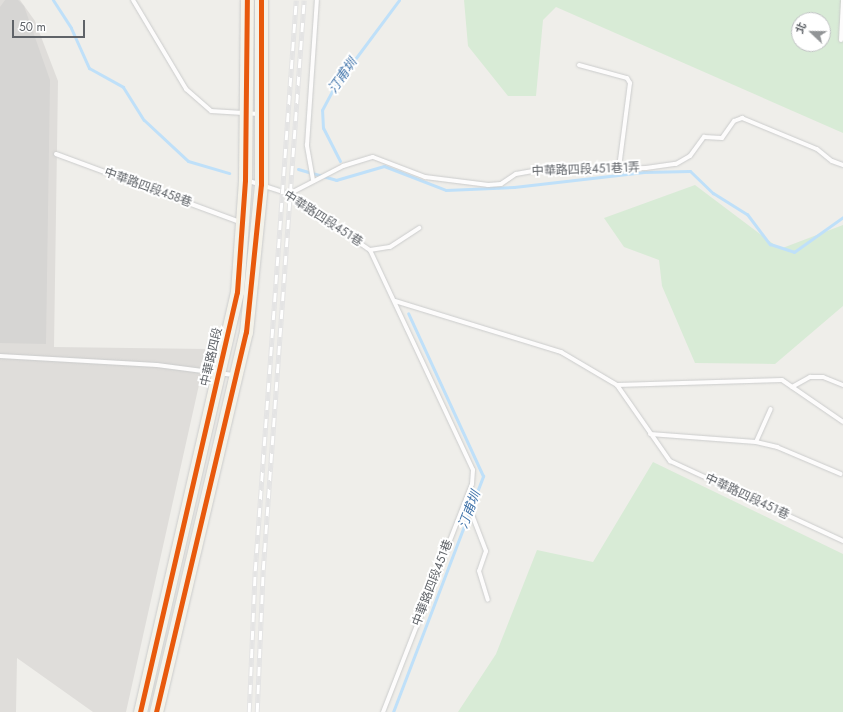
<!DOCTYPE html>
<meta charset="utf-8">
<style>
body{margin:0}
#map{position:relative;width:843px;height:712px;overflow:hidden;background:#efeeea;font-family:Jost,"Noto Sans TC",sans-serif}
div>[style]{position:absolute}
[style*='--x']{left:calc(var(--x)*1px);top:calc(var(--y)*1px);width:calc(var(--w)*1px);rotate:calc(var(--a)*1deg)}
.industrial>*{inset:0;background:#dfddda}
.green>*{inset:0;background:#d8ebd6}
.stream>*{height:3px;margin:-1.5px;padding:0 1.5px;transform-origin:1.5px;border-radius:1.5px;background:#bfe0f9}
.building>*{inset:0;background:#d6d5d3}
.roads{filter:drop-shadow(0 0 1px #cbcccc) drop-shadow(0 0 1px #cbcccc)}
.lane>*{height:4px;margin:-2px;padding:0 2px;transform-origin:2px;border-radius:2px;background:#fdfcfc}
.primary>*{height:13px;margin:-6.5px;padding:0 6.5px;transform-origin:6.5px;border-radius:6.5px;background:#f4f2e9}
.rail>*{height:4.5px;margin-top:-2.25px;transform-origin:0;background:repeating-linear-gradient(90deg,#fff 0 9px,#e4e4e4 0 18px);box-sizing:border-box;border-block:1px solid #e4e4e4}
.cycleway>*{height:5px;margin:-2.5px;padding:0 2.5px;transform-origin:2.5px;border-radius:2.5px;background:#e8590c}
span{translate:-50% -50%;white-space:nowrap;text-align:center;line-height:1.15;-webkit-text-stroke:4px #fff;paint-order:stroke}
.street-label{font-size:12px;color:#5f6368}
.water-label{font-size:13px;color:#4174aa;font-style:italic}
.north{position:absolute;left:791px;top:12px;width:40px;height:40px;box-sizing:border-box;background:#fff;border:1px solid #bfc1c3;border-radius:50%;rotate:292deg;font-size:11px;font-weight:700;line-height:16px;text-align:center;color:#5f6368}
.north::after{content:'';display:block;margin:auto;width:14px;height:18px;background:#919496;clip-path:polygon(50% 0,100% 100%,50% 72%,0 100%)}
.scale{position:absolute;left:12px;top:20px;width:73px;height:18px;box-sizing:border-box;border:2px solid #5f6368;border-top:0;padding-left:5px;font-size:12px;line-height:14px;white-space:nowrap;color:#5f6368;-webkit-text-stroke:3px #fff;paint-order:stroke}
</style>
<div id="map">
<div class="industrial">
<i style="clip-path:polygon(0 0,20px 0,35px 21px,58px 81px,54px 347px,207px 349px,126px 712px,93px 712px,17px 658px,16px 712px,0 712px)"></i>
</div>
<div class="green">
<i style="clip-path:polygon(evenodd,464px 0,843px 0,843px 133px,556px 7px,543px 20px,536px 96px,508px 96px,468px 46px,464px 0,799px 20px,823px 20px,823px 44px,799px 44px,799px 20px)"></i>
<i style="clip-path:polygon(695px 185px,780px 249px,843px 225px,843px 306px,775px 364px,695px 363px,662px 286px,659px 260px,624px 247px,604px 218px)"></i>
<i style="clip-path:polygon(653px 462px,843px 554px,843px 712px,458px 712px,496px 654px,537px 550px,593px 562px)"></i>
</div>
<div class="stream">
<i style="--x:53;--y:0;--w:33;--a:57"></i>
<i style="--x:71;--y:28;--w:44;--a:65.8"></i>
<i style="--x:89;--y:68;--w:39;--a:29"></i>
<i style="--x:123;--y:87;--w:39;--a:58"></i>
<i style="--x:144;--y:120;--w:60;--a:43"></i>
<i style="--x:188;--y:161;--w:43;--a:16.3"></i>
<i style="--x:340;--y:161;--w:37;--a:-117"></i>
<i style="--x:323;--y:128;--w:18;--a:-93"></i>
<i style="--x:322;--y:110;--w:27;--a:-62"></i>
<i style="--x:335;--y:86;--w:107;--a:-53.3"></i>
<i style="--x:298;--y:169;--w:40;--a:16"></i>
<i style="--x:336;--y:180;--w:50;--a:-16.3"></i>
<i style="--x:384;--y:166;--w:66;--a:21.2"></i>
<i style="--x:446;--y:190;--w:68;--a:-2.5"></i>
<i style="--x:514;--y:187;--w:131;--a:-6.6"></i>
<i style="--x:644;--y:172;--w:46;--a:-1.2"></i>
<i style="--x:690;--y:171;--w:32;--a:44"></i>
<i style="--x:713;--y:193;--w:40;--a:32"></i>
<i style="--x:747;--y:214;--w:38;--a:53"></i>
<i style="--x:770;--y:244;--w:25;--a:18"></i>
<i style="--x:794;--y:252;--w:60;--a:-35.5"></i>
<i style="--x:393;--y:712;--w:253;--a:-69.1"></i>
<i style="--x:483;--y:476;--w:179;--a:-114.7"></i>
</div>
<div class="building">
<i style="clip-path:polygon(5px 0,18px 0,24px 6px,50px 80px,46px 344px,0 343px,0 7px)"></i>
</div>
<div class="roads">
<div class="lane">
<i style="--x:133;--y:0;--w:104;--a:59.2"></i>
<i style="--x:186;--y:89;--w:33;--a:41"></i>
<i style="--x:211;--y:111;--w:48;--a:3.6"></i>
<i style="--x:841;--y:40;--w:40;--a:-87.1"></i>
<i style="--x:579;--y:65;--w:50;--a:15.2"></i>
<i style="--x:627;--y:78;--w:6;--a:59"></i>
<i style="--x:630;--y:83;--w:86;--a:97.4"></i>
<i style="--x:56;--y:154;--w:196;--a:20.3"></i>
<i style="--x:246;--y:180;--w:45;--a:18"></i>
<i style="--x:289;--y:194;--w:98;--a:34.7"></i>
<i style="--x:370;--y:250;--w:243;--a:64.9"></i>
<i style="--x:473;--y:470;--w:14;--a:94"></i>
<i style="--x:472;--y:484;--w:245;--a:111.3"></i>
<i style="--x:313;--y:180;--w:36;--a:-100"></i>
<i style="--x:307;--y:145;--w:145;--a:-86.1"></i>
<i style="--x:289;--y:194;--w:61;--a:-27.4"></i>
<i style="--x:343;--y:166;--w:31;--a:-17"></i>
<i style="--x:373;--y:157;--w:56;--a:21"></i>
<i style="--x:425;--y:177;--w:64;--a:7.2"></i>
<i style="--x:488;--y:185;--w:13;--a:-4"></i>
<i style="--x:501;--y:184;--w:18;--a:-34"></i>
<i style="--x:516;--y:174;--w:17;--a:-10"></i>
<i style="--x:533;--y:171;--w:113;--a:-1.5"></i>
<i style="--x:646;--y:168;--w:30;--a:-8"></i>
<i style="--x:676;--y:164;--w:16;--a:-30"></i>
<i style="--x:690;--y:156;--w:24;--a:-54"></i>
<i style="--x:704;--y:137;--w:18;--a:3"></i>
<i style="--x:722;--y:138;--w:21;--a:-55"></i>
<i style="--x:734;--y:121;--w:9;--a:-21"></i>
<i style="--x:742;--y:118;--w:81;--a:22.5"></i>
<i style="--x:817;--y:149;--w:19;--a:39"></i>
<i style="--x:832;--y:161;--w:12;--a:20"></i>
<i style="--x:370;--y:250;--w:20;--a:-9"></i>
<i style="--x:390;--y:247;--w:35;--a:-33"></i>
<i style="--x:395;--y:301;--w:174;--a:17.1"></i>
<i style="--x:561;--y:352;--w:65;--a:30.5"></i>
<i style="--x:617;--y:385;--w:165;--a:-1.7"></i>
<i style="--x:782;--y:380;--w:74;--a:34.5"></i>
<i style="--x:0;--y:356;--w:157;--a:3.3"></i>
<i style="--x:157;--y:365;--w:77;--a:7.5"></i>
<i style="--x:617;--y:385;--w:93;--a:55.1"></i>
<i style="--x:670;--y:461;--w:191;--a:24.8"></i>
<i style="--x:792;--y:387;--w:21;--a:-29"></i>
<i style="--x:810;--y:377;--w:13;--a:0"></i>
<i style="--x:823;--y:377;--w:22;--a:22"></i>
<i style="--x:650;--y:434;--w:106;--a:4.3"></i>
<i style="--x:756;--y:442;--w:22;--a:13"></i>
<i style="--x:777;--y:447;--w:69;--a:22.9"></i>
<i style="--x:756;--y:442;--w:36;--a:-66"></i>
<i style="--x:466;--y:499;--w:56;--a:69"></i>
<i style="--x:486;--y:551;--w:21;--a:109"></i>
<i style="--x:479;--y:571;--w:30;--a:73"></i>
</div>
<div class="primary">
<i style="--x:140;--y:712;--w:431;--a:-77"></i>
<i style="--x:237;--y:292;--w:112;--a:-85.9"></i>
<i style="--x:245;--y:180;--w:180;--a:-89.4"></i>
<i style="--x:156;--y:712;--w:391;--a:-76.7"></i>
<i style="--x:246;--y:332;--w:149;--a:-84.2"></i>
<i style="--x:261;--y:184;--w:184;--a:-90"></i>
</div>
</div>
<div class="rail">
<i style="--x:249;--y:712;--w:141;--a:-87.6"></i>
<i style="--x:255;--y:571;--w:572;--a:-85.89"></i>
<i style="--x:257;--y:712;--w:142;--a:-87.6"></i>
<i style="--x:263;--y:570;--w:571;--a:-85.89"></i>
</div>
<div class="cycleway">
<i style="--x:140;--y:712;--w:431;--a:-77"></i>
<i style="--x:237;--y:292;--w:112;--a:-85.9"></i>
<i style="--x:245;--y:180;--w:180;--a:-89.4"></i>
<i style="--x:156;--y:712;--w:391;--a:-76.7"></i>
<i style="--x:246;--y:332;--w:149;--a:-84.2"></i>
<i style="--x:261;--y:184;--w:184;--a:-90"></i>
</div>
<div class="street-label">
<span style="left:586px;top:170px;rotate:-2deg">中華路四段451巷1弄</span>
<span style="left:148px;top:188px;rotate:20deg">中華路四段458巷</span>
<span style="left:323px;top:219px;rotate:33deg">中華路四段451巷</span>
<span style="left:212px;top:357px;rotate:-77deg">中華路四段</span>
<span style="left:747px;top:497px;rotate:25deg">中華路四段451巷</span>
<span style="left:433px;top:583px;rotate:-69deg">中華路四段451巷</span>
</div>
<div class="water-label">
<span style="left:343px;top:76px;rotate:-55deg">汀甫圳</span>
<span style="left:470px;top:510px;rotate:-69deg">汀甫圳</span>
</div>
<div class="north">北</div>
<div class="scale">50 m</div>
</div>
